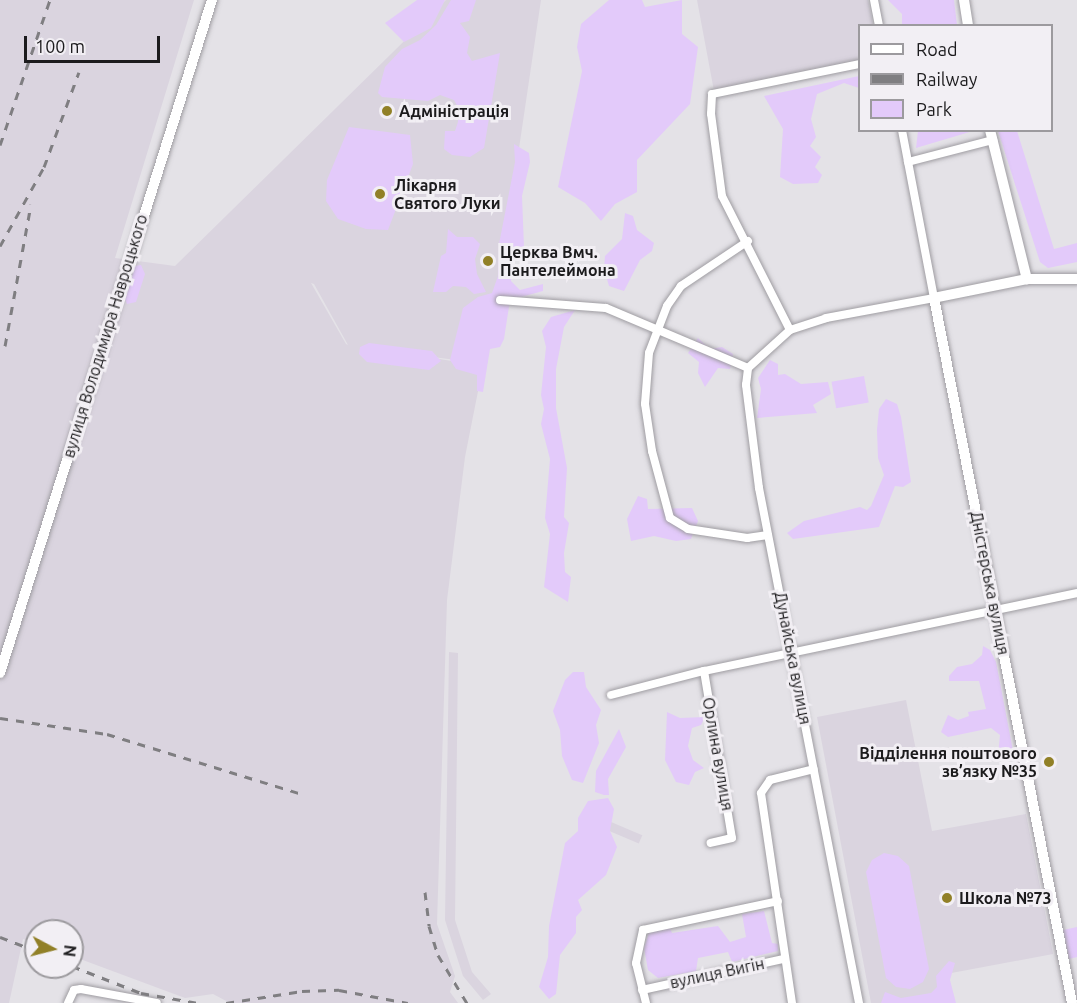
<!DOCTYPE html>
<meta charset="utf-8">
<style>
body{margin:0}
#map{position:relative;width:1077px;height:1003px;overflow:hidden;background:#e4e2e7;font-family:Ubuntu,sans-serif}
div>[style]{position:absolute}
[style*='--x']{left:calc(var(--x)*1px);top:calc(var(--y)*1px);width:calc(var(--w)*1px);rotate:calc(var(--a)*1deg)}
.built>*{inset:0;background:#dad4df;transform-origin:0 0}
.green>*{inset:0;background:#e3cafa;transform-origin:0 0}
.roads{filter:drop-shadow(0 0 2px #9f9da2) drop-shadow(0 0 2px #9f9da2)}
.street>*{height:8px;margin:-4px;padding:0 4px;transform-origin:4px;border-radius:4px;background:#fff}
.secondary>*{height:10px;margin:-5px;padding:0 5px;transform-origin:5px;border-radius:5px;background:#fff}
.rail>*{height:3px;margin-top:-1.5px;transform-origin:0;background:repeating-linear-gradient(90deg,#7f7e81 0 8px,transparent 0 16px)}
.dots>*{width:16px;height:16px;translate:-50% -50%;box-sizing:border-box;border:3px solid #f2eff4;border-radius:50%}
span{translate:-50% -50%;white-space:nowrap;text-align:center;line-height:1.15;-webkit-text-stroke:6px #f2eff4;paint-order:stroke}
.poi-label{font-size:16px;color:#1c1b1d;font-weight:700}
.left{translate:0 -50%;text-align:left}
.right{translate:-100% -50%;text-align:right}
.street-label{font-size:16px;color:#1c1b1d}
.legend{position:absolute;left:858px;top:24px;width:195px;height:108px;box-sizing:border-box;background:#f2eff4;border:2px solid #9c9a9e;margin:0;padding:8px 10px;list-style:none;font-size:18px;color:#1c1b1d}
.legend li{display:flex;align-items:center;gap:12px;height:30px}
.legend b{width:30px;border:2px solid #9c9a9e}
.north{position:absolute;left:24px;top:919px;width:60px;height:60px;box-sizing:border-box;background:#f2eff4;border:2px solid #9c9a9e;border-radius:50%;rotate:97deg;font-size:16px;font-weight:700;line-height:24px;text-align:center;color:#1c1b1d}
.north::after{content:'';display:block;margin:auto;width:21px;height:27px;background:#918027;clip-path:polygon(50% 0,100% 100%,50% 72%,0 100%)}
.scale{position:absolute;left:24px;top:36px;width:136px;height:27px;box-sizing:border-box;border:3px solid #1c1b1d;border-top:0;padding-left:8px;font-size:18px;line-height:21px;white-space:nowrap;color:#1c1b1d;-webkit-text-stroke:4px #f2eff4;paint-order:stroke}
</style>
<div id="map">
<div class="built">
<i style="clip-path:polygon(evenodd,0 0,194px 0,115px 258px,175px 266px,446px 0,541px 0,487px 364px,402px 353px,483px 366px,465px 457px,447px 600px,437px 924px,455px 976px,450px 992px,458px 1003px,230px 1003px,213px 994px,185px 998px,72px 956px,72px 931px,36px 931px,36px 943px,23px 939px,9px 1003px,0 1003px,0 0,311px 283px,314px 284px,348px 345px,346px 344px,311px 283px)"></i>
<i style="clip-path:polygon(697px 0,868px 0,873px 25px,860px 26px,859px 60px,714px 91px)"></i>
<i style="clip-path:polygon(449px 652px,458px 653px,455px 920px,472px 972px,491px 994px,483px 1000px,463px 976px,445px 920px)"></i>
<i style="clip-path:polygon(906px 700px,932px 831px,1026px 814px,1053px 954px,946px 974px,951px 1003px,871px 1003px,817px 717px)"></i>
<i style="left:611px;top:822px;width:34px;height:9px;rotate:23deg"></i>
</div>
<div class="green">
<i style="clip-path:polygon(417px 0,445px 0,431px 28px,404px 42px,385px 23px)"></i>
<i style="clip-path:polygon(451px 0,476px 0,469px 21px,460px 23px,470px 37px,467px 53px,472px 61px,500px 53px,484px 148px,470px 157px,452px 155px,444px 149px,445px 131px,455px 131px,458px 122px,458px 107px,454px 100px,440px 95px,428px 101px,382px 97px,378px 93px,385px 67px,402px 49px,420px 40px,436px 25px)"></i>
<i style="clip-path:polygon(609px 0,642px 0,645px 7px,682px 0,682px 34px,698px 47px,690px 104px,637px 160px,637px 192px,615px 204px,601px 221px,585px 203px,558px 187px,582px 71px,577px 47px,581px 24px)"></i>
<i style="clip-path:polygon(888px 0,954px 0,957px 25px,902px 25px,902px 14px)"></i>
<i style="clip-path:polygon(859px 76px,859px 88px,844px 83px,817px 94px,811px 119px,816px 137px,810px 146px,821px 157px,815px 167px,822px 175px,818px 183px,793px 184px,780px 177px,783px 129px,764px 96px)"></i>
<i style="clip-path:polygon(349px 127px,410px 135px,413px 164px,388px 230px,366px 229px,338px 219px,326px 201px,327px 180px)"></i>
<i style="clip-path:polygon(918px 131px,918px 130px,973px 131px,916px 148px)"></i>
<i style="clip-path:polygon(998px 131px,1017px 131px,1054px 249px,1077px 243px,1077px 262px,1048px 268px,1040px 262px)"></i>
<i style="clip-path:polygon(514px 144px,529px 153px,530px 162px,522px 196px,524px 247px,511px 259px,511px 281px,520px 290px,543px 284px,543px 291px,510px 300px,504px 339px,500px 347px,490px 349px,483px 392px,477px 391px,477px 375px,456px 369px,450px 360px,463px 308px,478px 297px,492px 293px,498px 276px,499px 244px,515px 162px)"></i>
<i style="clip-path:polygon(625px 213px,633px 216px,637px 230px,654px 243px,652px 251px,640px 260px,624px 291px,609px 286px,604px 269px,605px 256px,622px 239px)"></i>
<i style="clip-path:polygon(448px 229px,457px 237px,473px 237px,480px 244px,475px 259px,477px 274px,486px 292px,474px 294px,466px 287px,453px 286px,446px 292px,433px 292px,441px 256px,446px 253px)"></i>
<i style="clip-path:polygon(141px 265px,145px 274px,136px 302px,127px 304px,125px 299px,135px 266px)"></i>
<i style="clip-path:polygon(575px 310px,564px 327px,556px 369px,556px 408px,567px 468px,564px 517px,569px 523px,564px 553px,565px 572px,571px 577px,568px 602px,544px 587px,550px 534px,545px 518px,550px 459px,541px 424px,544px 409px,541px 395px,546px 347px,542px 331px,551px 317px)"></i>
<i style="clip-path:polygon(698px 338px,710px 349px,722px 347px,733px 354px,730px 369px,718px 368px,705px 387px,698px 373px,699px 362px,688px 353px)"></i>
<i style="clip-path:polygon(369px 343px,432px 351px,441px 361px,429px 370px,367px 362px,359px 354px,360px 347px)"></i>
<i style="clip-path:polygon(770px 360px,778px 364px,778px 375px,785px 374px,801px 384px,828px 382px,831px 394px,813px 405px,817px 413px,757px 418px,761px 389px,758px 378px)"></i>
<i style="left:864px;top:376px;width:27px;height:33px;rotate:80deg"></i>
<i style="clip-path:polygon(886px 399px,897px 404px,901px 417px,911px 482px,903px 487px,895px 486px,879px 527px,793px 539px,787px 533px,804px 521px,860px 507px,867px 510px,871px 506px,884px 475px,878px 458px,877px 430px,879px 409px)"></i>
<i style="clip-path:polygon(638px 496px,647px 499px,648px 509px,692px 508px,698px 521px,691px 539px,676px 541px,654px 536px,631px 541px,627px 519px)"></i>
<i style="clip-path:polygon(983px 646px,990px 650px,996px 662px,1013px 751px,1009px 760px,998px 755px,1000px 735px,991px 728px,948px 737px,941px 732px,948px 715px,958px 720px,969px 716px,968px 712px,986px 709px,979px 681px,949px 681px,949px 676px,957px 667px,972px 664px,982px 655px)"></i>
<i style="clip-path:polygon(573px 672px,584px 672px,586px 687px,601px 710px,596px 725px,599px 743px,583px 783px,572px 780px,562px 756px,560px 730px,553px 711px,565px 680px)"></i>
<i style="clip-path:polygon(667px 712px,680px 718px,705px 717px,701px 725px,692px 728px,688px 746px,693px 760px,704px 768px,695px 772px,689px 785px,676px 782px,665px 760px)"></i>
<i style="clip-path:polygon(619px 729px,626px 747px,608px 779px,609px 795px,604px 795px,595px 792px,596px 771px)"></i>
<i style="clip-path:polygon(608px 798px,614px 809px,610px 831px,617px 847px,606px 875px,578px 900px,582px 910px,576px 917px,576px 933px,560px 955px,556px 994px,549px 999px,539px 987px,548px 957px,549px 926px,565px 843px,578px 831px,578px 818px,588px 801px)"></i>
<i style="clip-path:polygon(884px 853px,898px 856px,909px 866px,929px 969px,923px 982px,910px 989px,896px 987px,886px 978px,866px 872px,872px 860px)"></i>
<i style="clip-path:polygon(764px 911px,772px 943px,778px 944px,778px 951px,732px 962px,728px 952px,698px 958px,696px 971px,658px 978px,648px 970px,644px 948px,649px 932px,670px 928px,672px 933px,718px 926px,730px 942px,746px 937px,742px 914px)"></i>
<i style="clip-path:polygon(1077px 927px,1077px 957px,1069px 959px,1063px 930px)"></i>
<i style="clip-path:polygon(949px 961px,955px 963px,950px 980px,956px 1003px,881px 1003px,885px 992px,901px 998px,931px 993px,937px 987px,936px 976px)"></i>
</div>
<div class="roads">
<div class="street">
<i style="--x:874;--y:0;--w:26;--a:79"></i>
<i style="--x:908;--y:162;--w:88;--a:-14.5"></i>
<i style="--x:748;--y:241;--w:81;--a:146.1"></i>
<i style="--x:681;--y:286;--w:24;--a:125"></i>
<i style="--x:667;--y:306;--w:50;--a:111"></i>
<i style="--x:649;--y:353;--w:51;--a:94.5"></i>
<i style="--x:645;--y:404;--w:48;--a:81.5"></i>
<i style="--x:652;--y:451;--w:69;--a:75"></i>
<i style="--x:670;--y:518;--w:21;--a:31"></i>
<i style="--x:688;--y:529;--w:60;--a:8.7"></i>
<i style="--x:747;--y:538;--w:21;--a:-8"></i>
<i style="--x:500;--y:300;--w:106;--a:4.3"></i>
<i style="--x:606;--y:308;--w:154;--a:22.9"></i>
<i style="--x:790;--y:330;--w:150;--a:-116.9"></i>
<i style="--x:722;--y:196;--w:83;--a:-97.6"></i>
<i style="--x:711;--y:114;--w:20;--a:-87"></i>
<i style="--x:712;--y:94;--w:151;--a:-11.5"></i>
<i style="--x:704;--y:671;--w:169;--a:80.5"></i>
<i style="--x:732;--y:838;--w:22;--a:167"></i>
<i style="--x:611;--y:695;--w:96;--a:-14.5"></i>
<i style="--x:704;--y:671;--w:381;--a:-11.8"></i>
<i style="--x:642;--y:990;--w:144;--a:-12.4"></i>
<i style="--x:68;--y:1003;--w:14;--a:-65"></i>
<i style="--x:74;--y:990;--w:7;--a:-8"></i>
<i style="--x:81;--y:989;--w:77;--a:10.4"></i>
<i style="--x:646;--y:1003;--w:41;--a:-104"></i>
<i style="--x:636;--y:963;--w:34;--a:-78"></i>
<i style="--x:643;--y:930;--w:138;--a:-12.1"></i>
<i style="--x:792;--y:1003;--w:212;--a:-98.4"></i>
<i style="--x:761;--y:793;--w:16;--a:-55"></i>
<i style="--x:770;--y:780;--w:45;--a:-14"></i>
<i style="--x:859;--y:1003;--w:525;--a:-100.99"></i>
<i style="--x:759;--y:488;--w:104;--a:-97.2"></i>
<i style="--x:746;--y:385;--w:17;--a:-83"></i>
<i style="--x:748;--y:368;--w:57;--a:-42.1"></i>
<i style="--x:790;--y:330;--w:38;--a:-18"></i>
<i style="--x:826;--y:318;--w:110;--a:-10.5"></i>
<i style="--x:934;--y:298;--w:171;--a:-100.8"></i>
</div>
<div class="secondary">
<i style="--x:964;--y:0;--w:26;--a:81"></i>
<i style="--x:990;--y:130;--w:154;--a:76.1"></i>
<i style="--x:1027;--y:279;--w:50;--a:0"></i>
<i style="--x:1027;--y:279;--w:95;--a:168.5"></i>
<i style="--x:934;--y:298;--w:718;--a:78.92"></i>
<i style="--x:0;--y:673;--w:706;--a:-72.52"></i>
</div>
</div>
<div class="rail">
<i style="--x:0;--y:145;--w:153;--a:-71"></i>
<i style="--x:0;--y:246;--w:90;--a:-60.9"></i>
<i style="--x:44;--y:167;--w:101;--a:-69.8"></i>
<i style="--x:5;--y:346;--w:144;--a:-79.6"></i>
<i style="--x:0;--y:718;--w:108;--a:8.5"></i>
<i style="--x:107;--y:734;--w:207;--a:17.1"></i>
<i style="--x:425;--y:892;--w:34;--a:83"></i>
<i style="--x:429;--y:926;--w:30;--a:73"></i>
<i style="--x:438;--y:955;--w:56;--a:58.9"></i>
<i style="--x:0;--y:937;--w:39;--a:21"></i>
<i style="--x:72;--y:966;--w:74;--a:21.4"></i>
<i style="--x:141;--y:993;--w:58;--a:10"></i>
<i style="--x:226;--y:1003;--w:77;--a:-9"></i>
<i style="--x:302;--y:991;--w:37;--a:-2"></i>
<i style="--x:339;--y:990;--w:70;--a:10.7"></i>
</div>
<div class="dots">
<i style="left:387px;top:111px;background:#918027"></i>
<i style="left:380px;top:194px;background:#918027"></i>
<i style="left:488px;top:261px;background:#918027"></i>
<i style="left:1049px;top:762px;background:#918027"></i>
<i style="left:947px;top:898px;background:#918027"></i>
</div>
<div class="poi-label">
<span class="left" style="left:399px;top:111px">Адміністрація</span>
<span class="left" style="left:394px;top:194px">Лікарня<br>Святого Луки</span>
<span class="left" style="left:500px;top:261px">Церква Вмч.<br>Пантелеймона</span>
<span class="right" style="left:1037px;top:762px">Відділення поштового<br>зв’язку №35</span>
<span class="left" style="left:959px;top:898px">Школа №73</span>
</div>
<div class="street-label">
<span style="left:105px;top:336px;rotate:-73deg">вулиця Володимира Навроцького</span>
<span style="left:990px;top:583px;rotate:79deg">Дністерська вулиця</span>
<span style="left:793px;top:658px;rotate:79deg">Дунайська вулиця</span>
<span style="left:718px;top:754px;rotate:80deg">Орлина вулиця</span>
<span style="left:717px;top:973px;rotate:-12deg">вулиця Вигін</span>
</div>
<ul class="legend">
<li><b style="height:8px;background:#fff"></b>Road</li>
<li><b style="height:8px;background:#7f7e81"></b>Railway</li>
<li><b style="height:16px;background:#e3cafa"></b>Park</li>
</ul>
<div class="north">N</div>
<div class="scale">100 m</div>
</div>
